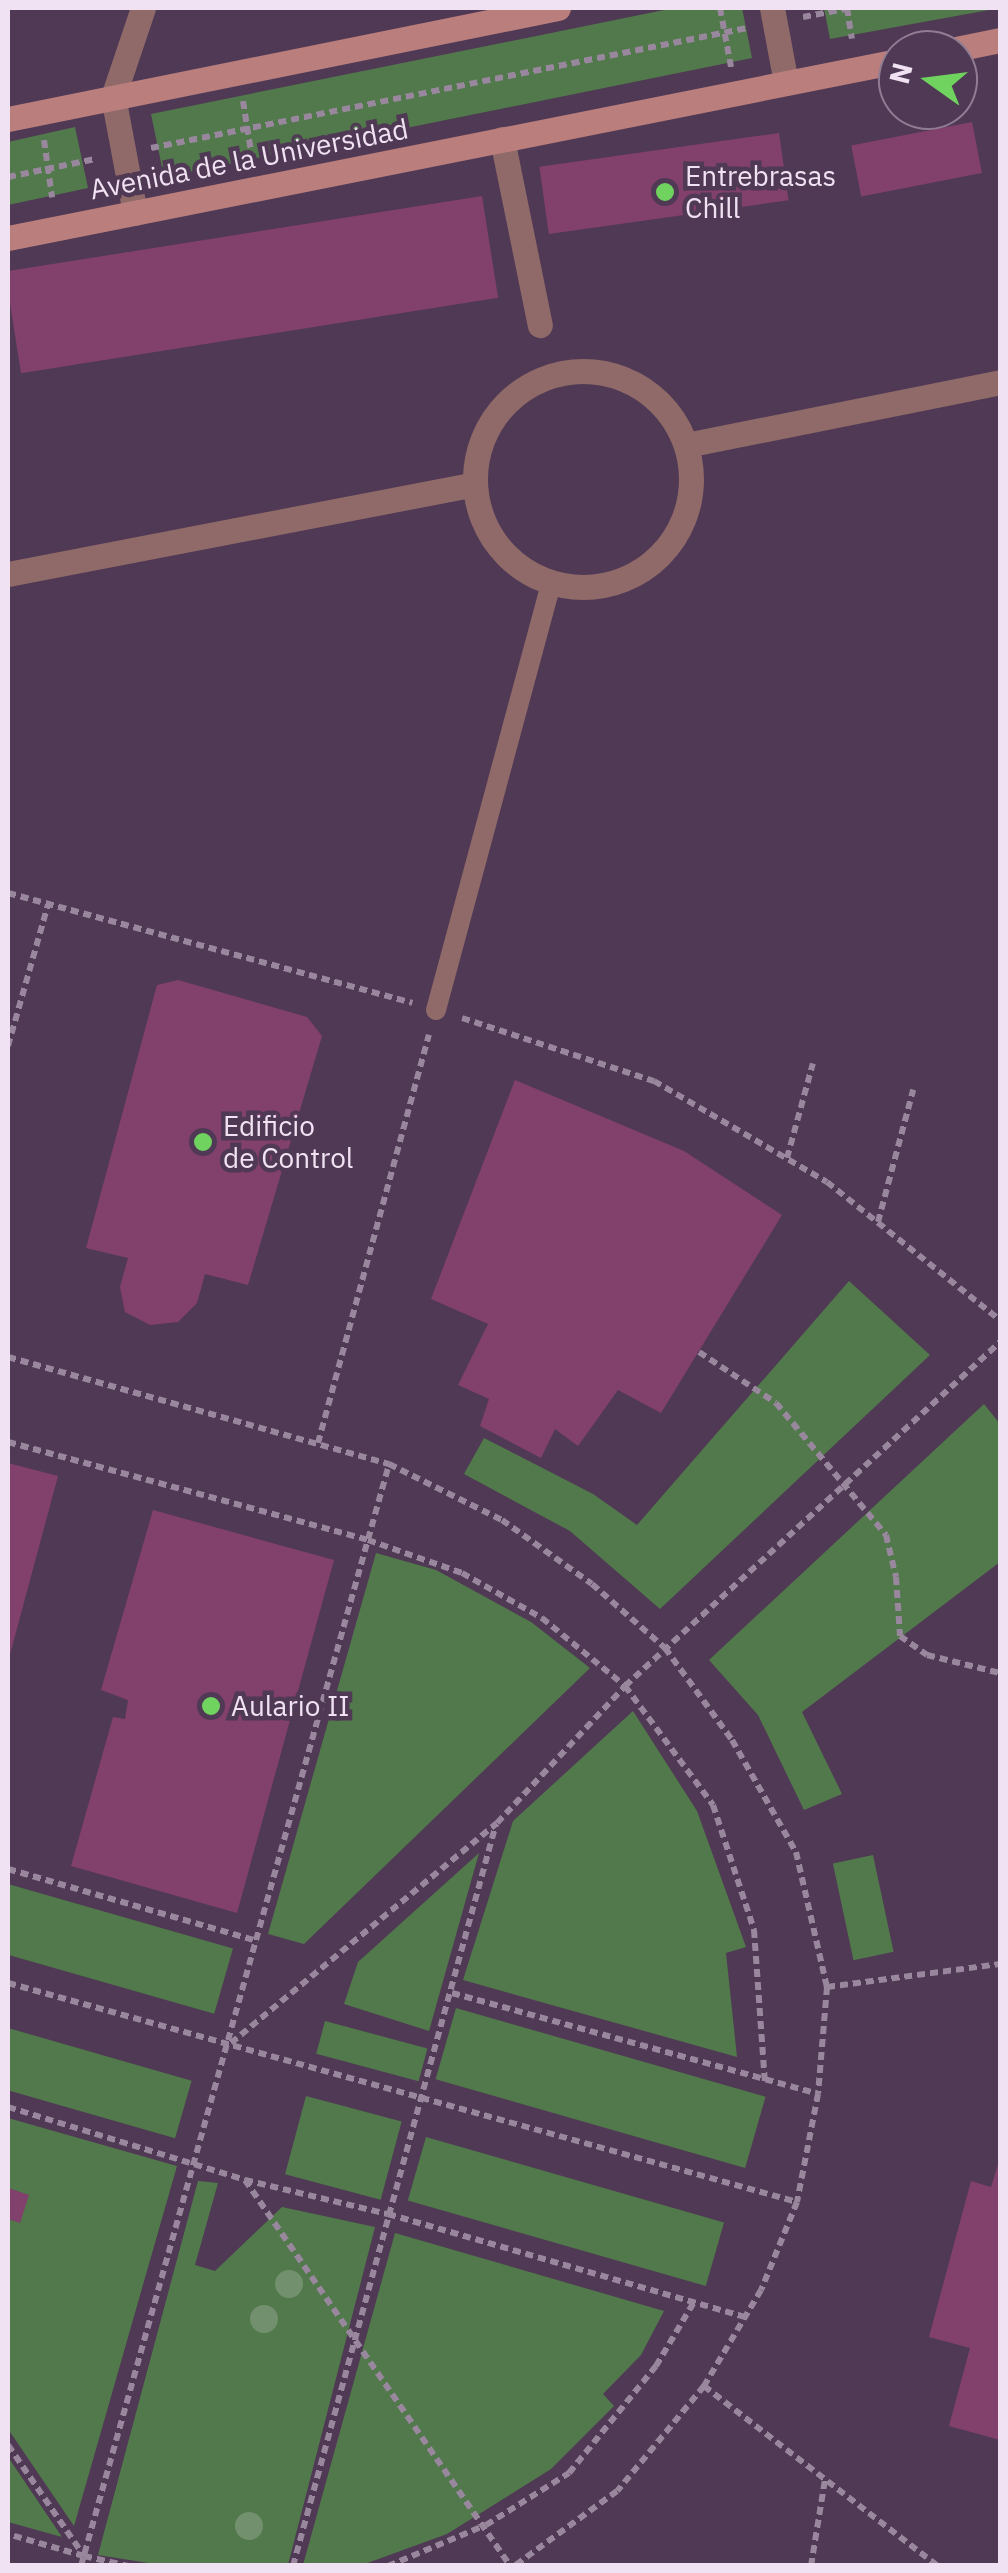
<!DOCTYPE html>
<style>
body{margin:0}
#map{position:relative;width:1008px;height:2573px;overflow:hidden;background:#503954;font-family:"IBM Plex Sans",sans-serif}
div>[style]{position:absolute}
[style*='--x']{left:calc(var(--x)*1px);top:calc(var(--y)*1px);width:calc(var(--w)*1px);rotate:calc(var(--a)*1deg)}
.green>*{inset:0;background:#51794b;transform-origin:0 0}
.building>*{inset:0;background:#82406c;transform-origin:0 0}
.path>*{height:6px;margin-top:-3px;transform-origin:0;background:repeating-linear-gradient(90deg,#99879d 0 8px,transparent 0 13px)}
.lane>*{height:20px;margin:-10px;padding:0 10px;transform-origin:10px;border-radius:10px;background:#906a69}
.street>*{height:25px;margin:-12.5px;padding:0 12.5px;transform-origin:12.5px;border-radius:12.5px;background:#906a69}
.street>.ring{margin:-12.5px;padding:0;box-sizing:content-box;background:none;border:25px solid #906a69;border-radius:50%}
.secondary>*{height:25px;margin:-12.5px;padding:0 12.5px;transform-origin:12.5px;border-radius:12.5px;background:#ba7f7d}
.trees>*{width:28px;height:28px;margin:-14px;border-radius:50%;background:#72906d}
.dots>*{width:28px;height:28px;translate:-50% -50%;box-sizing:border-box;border:5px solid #503954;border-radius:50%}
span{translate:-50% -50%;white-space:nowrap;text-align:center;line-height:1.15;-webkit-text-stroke:9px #503954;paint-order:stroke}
.street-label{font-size:28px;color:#f0e2f2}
.poi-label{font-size:28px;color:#f0e2f2}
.left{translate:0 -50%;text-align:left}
.frame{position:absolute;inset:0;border:10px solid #f0e2f2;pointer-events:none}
.north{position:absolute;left:878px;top:30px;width:100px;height:100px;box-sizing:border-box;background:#503954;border:2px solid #907d93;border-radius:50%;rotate:284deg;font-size:28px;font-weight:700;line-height:40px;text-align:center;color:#f0e2f2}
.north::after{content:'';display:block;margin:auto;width:35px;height:45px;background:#70d35f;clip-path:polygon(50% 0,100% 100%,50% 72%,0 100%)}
</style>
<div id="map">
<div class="green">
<i style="clip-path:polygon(674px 8px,742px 8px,752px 58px,164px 177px,151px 114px)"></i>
<i style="clip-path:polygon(824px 8px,1000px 8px,830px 39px)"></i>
<i style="clip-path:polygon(75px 127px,88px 188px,8px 205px,8px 142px)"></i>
<i style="clip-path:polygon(849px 1281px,930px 1355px,660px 1609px,570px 1531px,464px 1474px,484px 1438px,593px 1494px,637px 1525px)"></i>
<i style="clip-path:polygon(984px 1404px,1000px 1424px,1000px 1562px,802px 1712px,842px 1794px,804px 1810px,758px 1715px,709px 1660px)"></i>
<i style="clip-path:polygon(376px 1553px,436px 1570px,531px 1622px,590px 1668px,304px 1944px,268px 1934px)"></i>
<i style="clip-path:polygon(633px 1711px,697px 1811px,746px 1947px,726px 1953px,737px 2057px,463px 1980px,513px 1821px)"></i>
<i style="clip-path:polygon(479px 1853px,429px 2031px,344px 2004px,358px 1962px)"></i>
<i style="left:873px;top:1855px;width:99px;height:41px;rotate:78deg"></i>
<i style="left:8px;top:1884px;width:234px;height:68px;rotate:16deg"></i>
<i style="left:456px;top:2008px;width:322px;height:74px;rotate:16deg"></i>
<i style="left:325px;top:2021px;width:106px;height:34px;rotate:15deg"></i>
<i style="left:8px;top:2028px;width:191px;height:60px;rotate:16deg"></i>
<i style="left:306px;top:2096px;width:99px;height:81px;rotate:15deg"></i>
<i style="clip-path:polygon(8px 2118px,177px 2166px,74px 2526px,8px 2429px,8px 2219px,20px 2222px,28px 2195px,8px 2188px)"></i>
<i style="left:426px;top:2137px;width:310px;height:66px;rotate:16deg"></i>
<i style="clip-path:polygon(198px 2181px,218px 2183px,195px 2265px,215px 2271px,282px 2207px,375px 2227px,288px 2565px,161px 2565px,98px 2555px)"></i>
<i style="clip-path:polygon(395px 2233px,664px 2311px,641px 2355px,603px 2394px,614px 2406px,551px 2469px,447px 2534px,362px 2565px,303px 2565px)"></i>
<i style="clip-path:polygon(8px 2457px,62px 2537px,8px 2522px)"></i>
</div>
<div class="building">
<i style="left:972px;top:122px;width:52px;height:123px;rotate:79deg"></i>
<i style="left:779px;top:133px;width:68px;height:242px;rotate:82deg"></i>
<i style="left:482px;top:196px;width:103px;height:483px;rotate:81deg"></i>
<i style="clip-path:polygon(178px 980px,307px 1017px,322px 1036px,248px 1285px,205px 1274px,197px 1303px,178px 1322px,150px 1325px,125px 1312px,120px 1287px,128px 1258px,86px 1248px,157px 985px)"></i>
<i style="clip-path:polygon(515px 1080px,684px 1151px,782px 1215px,661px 1413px,618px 1390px,578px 1446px,555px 1429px,541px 1458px,480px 1426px,489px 1399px,458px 1385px,488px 1324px,431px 1299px)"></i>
<i style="clip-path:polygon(8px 1463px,58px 1476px,9px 1658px,8px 1657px)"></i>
<i style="clip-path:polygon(153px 1510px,334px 1560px,237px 1913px,71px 1866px,113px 1717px,125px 1719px,128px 1700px,101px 1690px)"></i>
<i style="clip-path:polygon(1000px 2158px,1000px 2440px,949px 2426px,970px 2348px,929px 2337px,971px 2181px,991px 2187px)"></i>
<i style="clip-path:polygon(8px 2188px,29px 2195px,20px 2223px,8px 2219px)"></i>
</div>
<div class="path">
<i style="--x:720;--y:8;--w:60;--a:79.4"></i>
<i style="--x:847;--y:8;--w:31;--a:81"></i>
<i style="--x:803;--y:17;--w:48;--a:-10.8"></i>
<i style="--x:243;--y:101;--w:58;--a:81"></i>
<i style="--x:44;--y:140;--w:58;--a:82"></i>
<i style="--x:151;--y:148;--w:608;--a:-11.38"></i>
<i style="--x:8;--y:177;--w:89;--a:-11.7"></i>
<i style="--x:8;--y:893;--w:419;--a:15.2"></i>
<i style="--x:462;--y:1018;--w:202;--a:18.2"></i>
<i style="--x:654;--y:1081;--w:200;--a:30.3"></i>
<i style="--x:827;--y:1182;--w:221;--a:38.6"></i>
<i style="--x:8;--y:1046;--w:147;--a:-74.2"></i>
<i style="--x:787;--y:1158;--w:98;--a:-74.7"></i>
<i style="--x:878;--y:1222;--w:137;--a:-75.1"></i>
<i style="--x:699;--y:1352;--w:92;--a:33.5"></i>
<i style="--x:776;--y:1403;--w:172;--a:50.2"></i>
<i style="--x:886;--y:1535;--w:43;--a:76.6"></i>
<i style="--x:896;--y:1577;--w:59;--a:86.1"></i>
<i style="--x:900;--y:1636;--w:33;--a:35"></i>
<i style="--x:927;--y:1655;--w:75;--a:13.9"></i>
<i style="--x:8;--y:1357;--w:396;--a:15.7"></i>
<i style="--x:389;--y:1464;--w:126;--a:26.4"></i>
<i style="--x:502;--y:1520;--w:110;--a:35.4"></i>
<i style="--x:592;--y:1584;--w:97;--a:41.2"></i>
<i style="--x:665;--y:1648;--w:114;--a:53.9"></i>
<i style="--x:732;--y:1740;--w:129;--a:60.3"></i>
<i style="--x:796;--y:1852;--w:139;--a:77.1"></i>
<i style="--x:827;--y:1987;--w:107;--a:94.8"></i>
<i style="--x:818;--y:2094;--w:110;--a:101"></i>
<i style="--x:797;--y:2202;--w:95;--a:112.2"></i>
<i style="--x:761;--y:2290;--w:112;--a:120.7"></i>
<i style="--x:704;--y:2386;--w:136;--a:129.6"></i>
<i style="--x:617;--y:2491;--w:127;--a:143.9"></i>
<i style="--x:8;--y:1442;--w:373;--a:15.2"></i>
<i style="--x:368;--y:1540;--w:100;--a:19.3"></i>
<i style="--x:462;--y:1573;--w:92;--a:29.4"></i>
<i style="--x:542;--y:1618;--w:107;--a:39.3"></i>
<i style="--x:625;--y:1686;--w:148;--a:53.5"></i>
<i style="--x:713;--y:1805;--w:132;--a:71.8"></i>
<i style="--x:754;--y:1930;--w:152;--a:85.9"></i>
<i style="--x:318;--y:1443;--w:423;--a:-74.8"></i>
<i style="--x:8;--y:1869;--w:260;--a:16.1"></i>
<i style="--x:8;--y:1983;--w:819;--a:15.51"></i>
<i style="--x:827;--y:1987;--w:175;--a:-7.6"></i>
<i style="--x:452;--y:1993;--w:380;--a:15.4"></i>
<i style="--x:231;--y:2043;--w:345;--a:-39.6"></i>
<i style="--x:497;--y:1823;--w:187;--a:-46.9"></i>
<i style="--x:625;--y:1686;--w:509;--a:-42.53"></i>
<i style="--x:8;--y:2107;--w:248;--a:17.1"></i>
<i style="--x:245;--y:2180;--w:147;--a:13.4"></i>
<i style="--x:388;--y:2214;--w:372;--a:16.1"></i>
<i style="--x:245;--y:2180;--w:468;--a:55.5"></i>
<i style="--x:704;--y:2386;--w:295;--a:37.6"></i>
<i style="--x:8;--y:2445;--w:135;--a:55.6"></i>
<i style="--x:84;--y:2556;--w:79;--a:-163.9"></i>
<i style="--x:84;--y:2556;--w:45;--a:12.8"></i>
<i style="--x:81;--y:2566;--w:1144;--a:-74.38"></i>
<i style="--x:293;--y:2566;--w:769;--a:-74.7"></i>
<i style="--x:388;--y:2566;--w:106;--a:-22.7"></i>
<i style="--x:486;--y:2525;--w:98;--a:-32.1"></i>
<i style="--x:569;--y:2473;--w:138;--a:-50.9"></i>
<i style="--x:656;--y:2366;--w:74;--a:-59.3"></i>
<i style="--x:811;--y:2566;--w:87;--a:-80.8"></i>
</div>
<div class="lane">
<i style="--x:436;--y:1010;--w:442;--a:-74.9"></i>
</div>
<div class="street">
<i style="--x:772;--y:8;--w:76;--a:79.4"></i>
<i style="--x:502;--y:139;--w:190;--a:78.5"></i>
<i style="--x:135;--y:213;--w:118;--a:-100.7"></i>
<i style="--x:113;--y:97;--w:94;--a:-71.4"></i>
<i class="ring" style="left:475px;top:371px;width:191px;height:191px"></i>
<i style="--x:686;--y:445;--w:320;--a:-11.3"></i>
<i style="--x:8;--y:574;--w:475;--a:-10.9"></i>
</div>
<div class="secondary">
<i style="--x:951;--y:50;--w:50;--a:-11.5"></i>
<i style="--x:8;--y:119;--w:561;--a:-11.41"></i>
<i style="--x:8;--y:238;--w:907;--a:-11.25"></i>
</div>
<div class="trees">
<i style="left:289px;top:2284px"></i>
<i style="left:264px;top:2319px"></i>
<i style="left:249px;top:2526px"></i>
</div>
<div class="dots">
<i style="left:665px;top:192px;background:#70d35f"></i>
<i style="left:203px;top:1142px;background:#70d35f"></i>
<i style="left:211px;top:1706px;background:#70d35f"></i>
</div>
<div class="street-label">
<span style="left:249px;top:159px;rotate:-11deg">Avenida de la Universidad</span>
</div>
<div class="poi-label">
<span class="left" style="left:685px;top:192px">Entrebrasas<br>Chill</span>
<span class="left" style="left:223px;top:1142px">Edificio<br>de Control</span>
<span class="left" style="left:231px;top:1706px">Aulario II</span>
</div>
<div class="frame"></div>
<div class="north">N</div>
</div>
